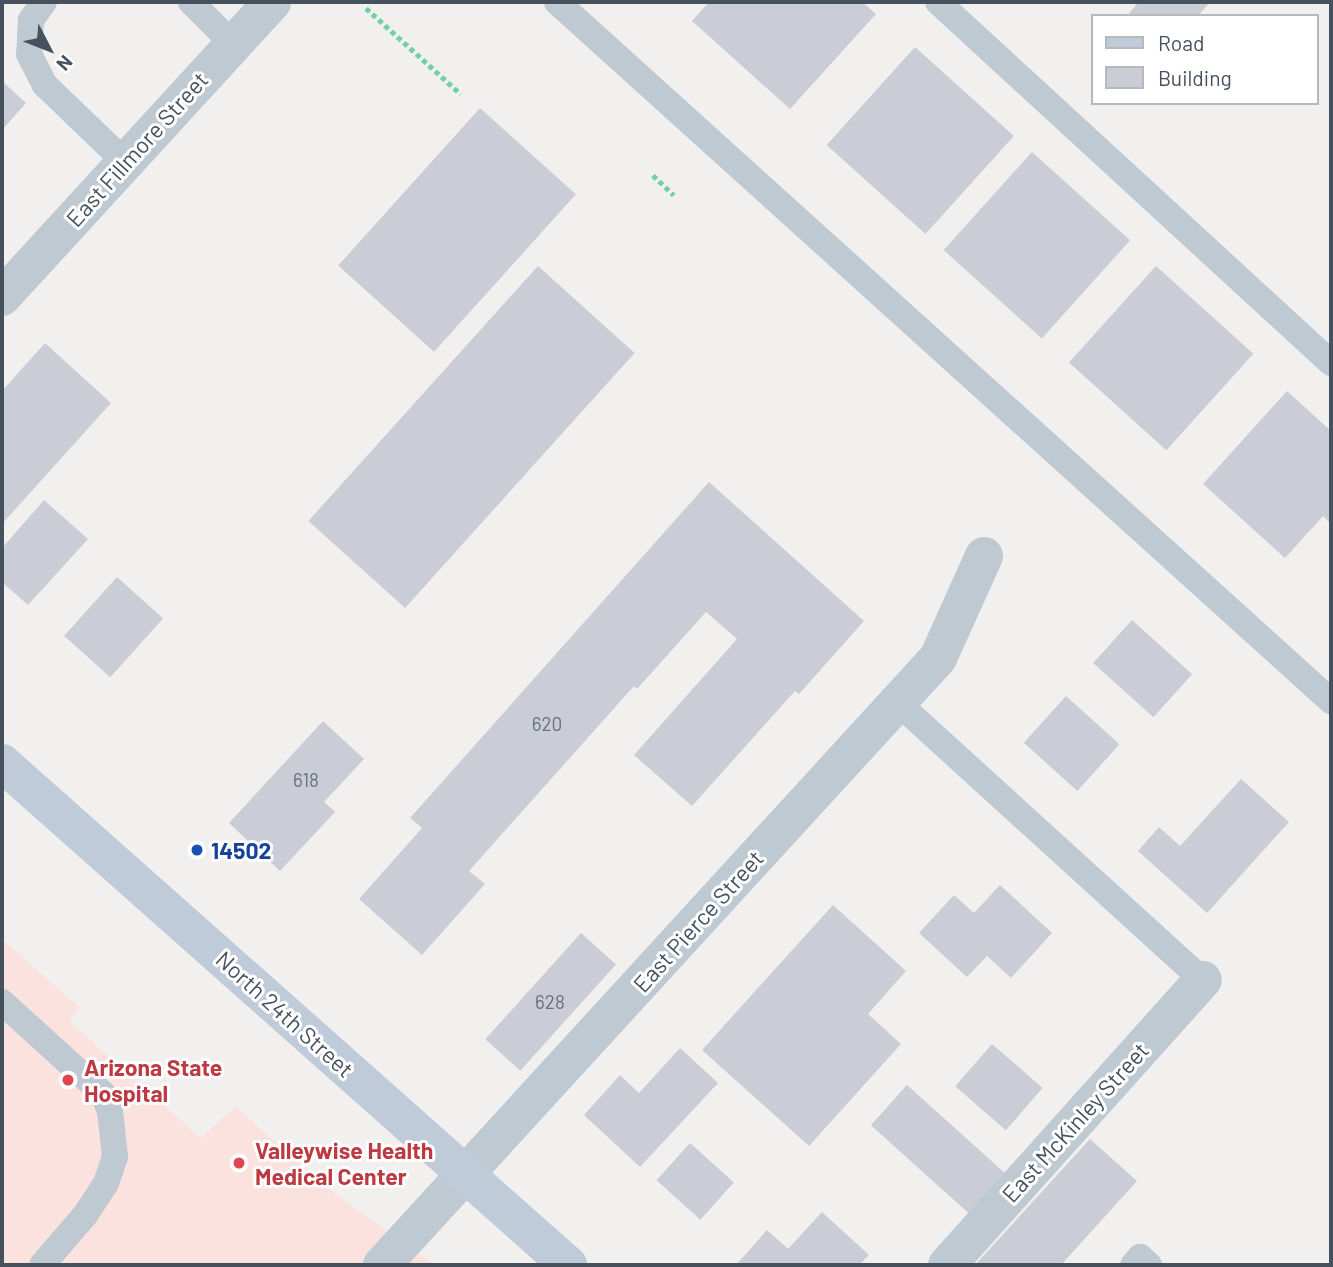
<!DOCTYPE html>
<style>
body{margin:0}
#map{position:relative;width:1333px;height:1267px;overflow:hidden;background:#f2efef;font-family:Barlow,sans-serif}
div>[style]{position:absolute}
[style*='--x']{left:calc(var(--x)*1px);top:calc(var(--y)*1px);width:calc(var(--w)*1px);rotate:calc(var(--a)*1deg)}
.medical>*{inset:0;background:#fce2de}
.building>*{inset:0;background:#cacdd5;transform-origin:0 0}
.path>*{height:4.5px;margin-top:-2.25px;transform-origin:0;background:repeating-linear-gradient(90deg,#71d1a5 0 5px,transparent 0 8.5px)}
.service>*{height:26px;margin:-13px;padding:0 13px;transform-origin:13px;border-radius:13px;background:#bfc9d2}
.minor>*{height:38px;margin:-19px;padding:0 19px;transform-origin:19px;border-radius:19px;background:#bfc9d2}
.secondary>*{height:38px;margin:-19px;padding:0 19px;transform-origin:19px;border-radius:19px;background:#c0cbd9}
.dots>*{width:19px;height:19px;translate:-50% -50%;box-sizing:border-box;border:4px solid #fff;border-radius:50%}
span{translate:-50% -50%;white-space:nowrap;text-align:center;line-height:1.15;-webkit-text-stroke:6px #fff;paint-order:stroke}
.number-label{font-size:19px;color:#67707b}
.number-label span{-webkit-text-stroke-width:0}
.street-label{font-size:23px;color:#46515d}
.transit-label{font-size:23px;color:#164399;font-weight:700}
.left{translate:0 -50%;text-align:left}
.health-label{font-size:23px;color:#be3a42;font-weight:700}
.frame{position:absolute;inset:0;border:4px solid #46515d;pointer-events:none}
.legend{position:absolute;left:1091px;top:14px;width:228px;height:91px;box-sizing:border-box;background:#fff;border:2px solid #b5b9be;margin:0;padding:9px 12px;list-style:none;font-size:21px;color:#46515d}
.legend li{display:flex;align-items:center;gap:14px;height:35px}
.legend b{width:35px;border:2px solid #b5b9be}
.north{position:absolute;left:14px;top:14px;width:70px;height:70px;-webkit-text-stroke:5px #fff;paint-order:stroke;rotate:132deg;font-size:19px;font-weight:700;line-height:28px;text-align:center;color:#46515d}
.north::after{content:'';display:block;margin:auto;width:24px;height:32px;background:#46515d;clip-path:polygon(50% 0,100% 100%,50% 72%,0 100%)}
</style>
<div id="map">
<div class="medical">
<i style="clip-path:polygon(2px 939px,80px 1008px,69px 1021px,201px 1138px,235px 1106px,326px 1187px,435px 1265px,2px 1265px)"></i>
</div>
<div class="building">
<i style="clip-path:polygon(709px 2px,862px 2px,876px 14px,790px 109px,692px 21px)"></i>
<i style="clip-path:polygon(1139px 2px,1210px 2px,1198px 16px,1132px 16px,1129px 13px)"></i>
<i style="left:915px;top:47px;width:133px;height:132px;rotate:42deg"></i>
<i style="clip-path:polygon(2px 81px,26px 103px,2px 130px)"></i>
<i style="left:480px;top:108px;width:129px;height:212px;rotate:42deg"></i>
<i style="left:1032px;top:152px;width:132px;height:132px;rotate:42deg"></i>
<i style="left:538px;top:266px;width:130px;height:343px;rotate:42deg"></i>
<i style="left:1156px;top:266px;width:131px;height:130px;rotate:42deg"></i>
<i style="clip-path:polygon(45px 343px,111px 403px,2px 524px,2px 391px)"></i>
<i style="clip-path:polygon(1287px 391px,1331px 431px,1331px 524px,1323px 516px,1285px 558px,1203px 484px)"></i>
<i style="clip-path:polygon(709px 482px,864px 621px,799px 694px,795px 691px,692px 806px,634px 755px,737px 639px,706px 612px,637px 689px,634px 686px,469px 871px,485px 884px,422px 955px,359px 899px,422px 828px,410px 818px)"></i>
<i style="clip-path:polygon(44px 500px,88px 539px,28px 605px,2px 582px,2px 548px)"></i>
<i style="left:117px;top:577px;width:62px;height:79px;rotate:42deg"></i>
<i style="left:1132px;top:620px;width:81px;height:58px;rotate:42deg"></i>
<i style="left:1066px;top:696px;width:72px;height:63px;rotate:42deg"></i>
<i style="clip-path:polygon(323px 721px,364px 759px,324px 802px,335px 812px,280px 871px,229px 823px)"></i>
<i style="clip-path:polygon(1241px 779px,1289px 822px,1207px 913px,1138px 851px,1159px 827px,1180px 846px)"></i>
<i style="clip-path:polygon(1000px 885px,1052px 933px,1011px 978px,987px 956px,967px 977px,919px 933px,954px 895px,974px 913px)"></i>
<i style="clip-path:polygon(833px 905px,906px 971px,868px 1014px,901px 1044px,809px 1146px,702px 1050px)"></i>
<i style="left:581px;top:933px;width:47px;height:143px;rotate:42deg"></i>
<i style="left:992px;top:1044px;width:67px;height:56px;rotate:41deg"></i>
<i style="clip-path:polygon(680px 1048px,718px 1083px,640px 1167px,584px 1115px,620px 1075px,639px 1093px)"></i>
<i style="left:907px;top:1085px;width:132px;height:54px;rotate:42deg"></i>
<i style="clip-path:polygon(1090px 1139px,1137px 1181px,1061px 1265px,975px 1265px)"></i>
<i style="left:690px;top:1143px;width:59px;height:50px;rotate:42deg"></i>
<i style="clip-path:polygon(822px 1212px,869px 1255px,859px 1265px,736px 1265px,767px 1230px,788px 1249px)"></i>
</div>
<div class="path">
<i style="--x:366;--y:8;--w:128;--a:42.2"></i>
<i style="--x:653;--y:175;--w:29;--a:44"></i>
</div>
<div class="service">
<i style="--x:44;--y:2;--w:22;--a:126"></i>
<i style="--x:31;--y:20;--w:34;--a:93"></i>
<i style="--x:29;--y:54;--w:35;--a:63"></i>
<i style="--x:45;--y:85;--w:111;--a:43.9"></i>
<i style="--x:191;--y:2;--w:59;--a:45"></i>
<i style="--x:557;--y:2;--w:1043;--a:42.09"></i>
<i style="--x:938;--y:2;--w:534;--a:42.57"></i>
<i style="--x:897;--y:702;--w:413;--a:42.3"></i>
<i style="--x:2;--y:1002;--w:137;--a:42.3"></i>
<i style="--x:103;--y:1094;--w:18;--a:68"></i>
<i style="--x:110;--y:1111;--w:46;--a:83.8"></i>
<i style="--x:115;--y:1157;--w:28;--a:109"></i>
<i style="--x:106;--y:1183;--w:37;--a:123"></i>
<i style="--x:86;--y:1214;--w:67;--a:130.8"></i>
<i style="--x:1133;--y:1265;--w:11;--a:-49"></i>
<i style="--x:1140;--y:1257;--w:12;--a:42"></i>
</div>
<div class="minor">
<i style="--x:2;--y:297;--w:400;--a:-47.5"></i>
<i style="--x:382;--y:1265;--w:823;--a:-47.51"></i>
<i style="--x:938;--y:658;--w:112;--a:-65.7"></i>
<i style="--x:947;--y:1265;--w:383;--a:-48.1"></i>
</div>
<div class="secondary">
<i style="--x:2;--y:763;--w:757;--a:41.57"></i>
</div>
<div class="dots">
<i style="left:197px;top:850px;background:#1a4fb4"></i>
<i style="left:68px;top:1080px;background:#e0444e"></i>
<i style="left:239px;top:1163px;background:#e0444e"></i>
</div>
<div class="number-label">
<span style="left:547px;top:724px">620</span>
<span style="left:306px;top:780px">618</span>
<span style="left:550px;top:1002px">628</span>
</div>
<div class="street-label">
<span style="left:137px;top:149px;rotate:-48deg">East Fillmore Street</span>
<span style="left:698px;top:921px;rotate:-48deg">East Pierce Street</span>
<span style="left:285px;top:1014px;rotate:42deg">North 24th Street</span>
<span style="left:1075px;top:1122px;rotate:-48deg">East McKinley Street</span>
</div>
<div class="transit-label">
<span class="left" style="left:211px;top:850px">14502</span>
</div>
<div class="health-label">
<span class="left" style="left:84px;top:1080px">Arizona State<br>Hospital</span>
<span class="left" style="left:255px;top:1163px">Valleywise Health<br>Medical Center</span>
</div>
<div class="frame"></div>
<ul class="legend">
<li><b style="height:9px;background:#c0cbd9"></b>Road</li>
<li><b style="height:19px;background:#cacdd5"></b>Building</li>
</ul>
<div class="north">N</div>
</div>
